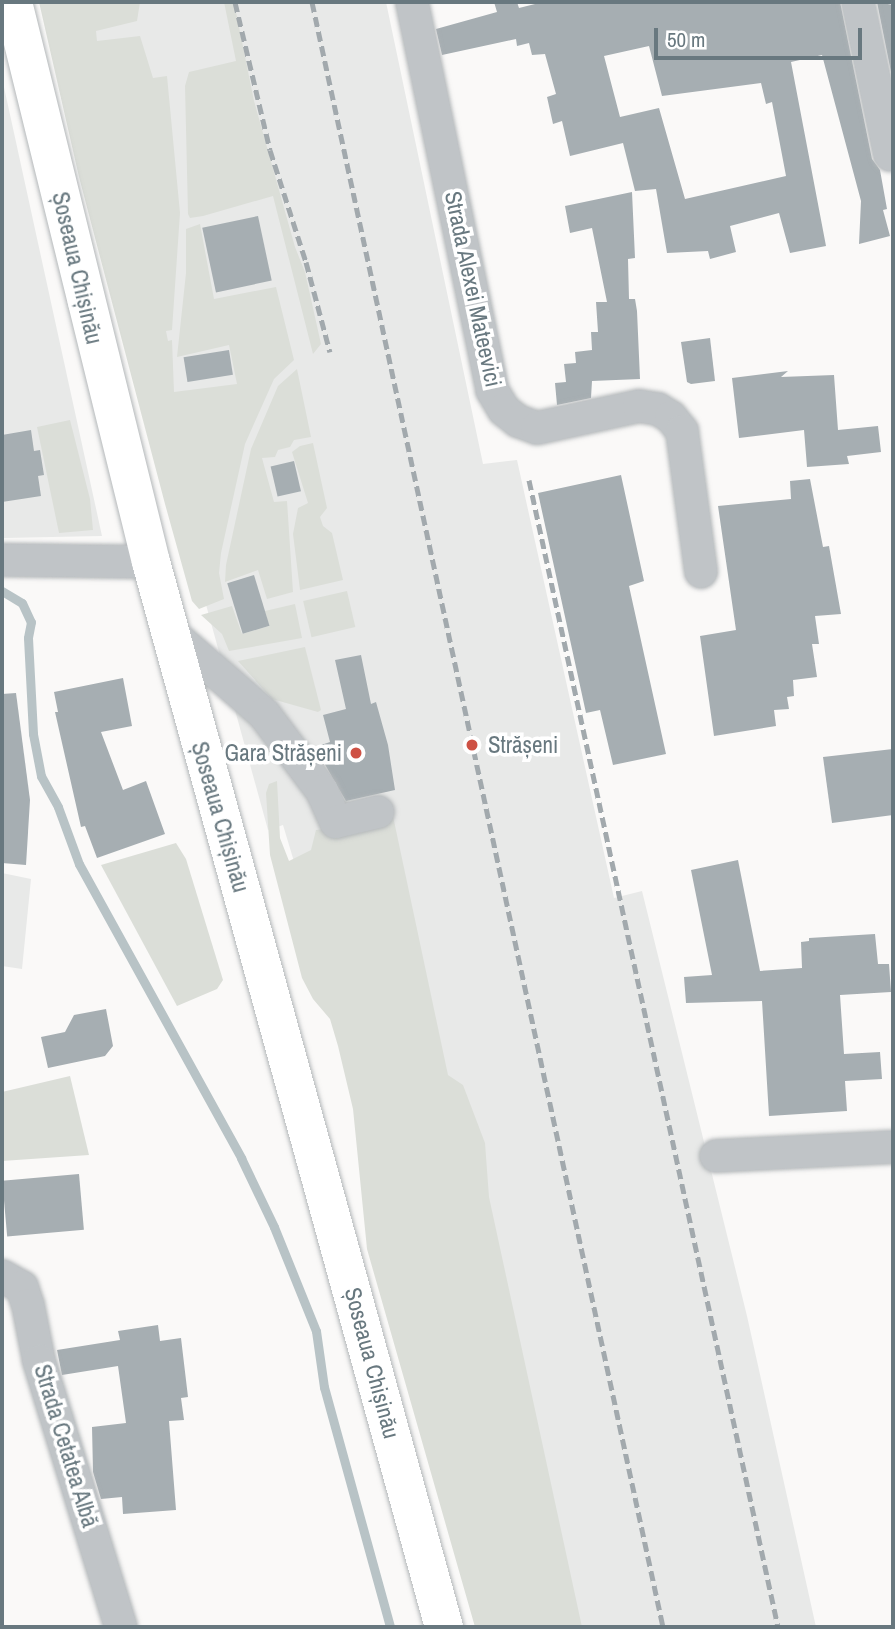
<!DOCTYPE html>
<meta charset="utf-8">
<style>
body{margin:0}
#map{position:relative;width:895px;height:1629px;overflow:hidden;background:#faf9f8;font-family:"Archivo Narrow",sans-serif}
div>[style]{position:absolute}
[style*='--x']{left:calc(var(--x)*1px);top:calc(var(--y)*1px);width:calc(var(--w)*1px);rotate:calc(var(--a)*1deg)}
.built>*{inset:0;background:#e8e9e8}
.green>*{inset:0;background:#dbded8;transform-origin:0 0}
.stream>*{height:9px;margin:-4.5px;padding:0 4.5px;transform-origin:4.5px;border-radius:4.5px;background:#b8c3c6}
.building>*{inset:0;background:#a6aeb2;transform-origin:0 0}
.roads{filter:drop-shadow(0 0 2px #b4b8ba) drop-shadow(0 0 2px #b4b8ba)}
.minor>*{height:32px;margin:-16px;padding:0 16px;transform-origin:16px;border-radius:16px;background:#c0c4c7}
.highway>*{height:38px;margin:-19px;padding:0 19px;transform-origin:19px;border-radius:19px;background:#fff}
.rail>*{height:5px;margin-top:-2.5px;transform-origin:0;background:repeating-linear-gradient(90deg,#a2a9ad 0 10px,transparent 0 15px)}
.dots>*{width:19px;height:19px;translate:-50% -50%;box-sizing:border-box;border:4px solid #fff;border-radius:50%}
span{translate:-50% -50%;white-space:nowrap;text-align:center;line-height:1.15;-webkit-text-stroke:7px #fff;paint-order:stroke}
.street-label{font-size:23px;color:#68787f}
.poi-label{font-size:23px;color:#68787f}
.left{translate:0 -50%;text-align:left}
.right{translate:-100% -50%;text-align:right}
.frame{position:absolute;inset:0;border:4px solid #68787f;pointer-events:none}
.scale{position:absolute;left:654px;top:28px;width:208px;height:32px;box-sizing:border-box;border:4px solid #68787f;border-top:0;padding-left:9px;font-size:21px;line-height:24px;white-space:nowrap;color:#68787f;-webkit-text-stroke:5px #fff;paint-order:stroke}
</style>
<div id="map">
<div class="built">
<i style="clip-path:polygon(50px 2px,386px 2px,483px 464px,517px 460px,614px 898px,642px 891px,747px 1316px,816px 1627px,512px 1627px,421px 1284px,283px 825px,268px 830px,131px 332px)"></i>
<i style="clip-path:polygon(2px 78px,102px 536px,2px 538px)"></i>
<i style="clip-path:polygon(2px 873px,31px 879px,22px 969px,2px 966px)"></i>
</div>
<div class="green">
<i style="clip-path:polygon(39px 2px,140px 2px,137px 21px,96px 31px,97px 41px,140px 36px,153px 78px,167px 76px,180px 213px,172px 330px,166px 331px,168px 341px,172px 340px,174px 392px,237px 384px,229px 345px,177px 357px,186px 273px,186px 229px,200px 224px,214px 299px,276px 287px,294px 360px,274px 379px,245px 444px,221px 553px,219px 573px,224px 599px,199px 609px,192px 601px,165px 504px,79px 177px)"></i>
<i style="clip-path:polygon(224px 2px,234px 2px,254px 101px,295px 247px,305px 272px,321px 344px,313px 354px,273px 196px,203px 216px,190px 218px,188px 214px,185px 86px,189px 72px,236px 61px)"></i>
<i style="clip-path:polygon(297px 369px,311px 437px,294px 440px,290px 447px,278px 450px,275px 457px,262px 458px,274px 502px,287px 501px,293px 592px,267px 599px,258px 570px,225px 582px,226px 565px,251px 449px,278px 386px)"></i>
<i style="clip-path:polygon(70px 420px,90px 499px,93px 530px,59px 533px,37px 427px)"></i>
<i style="clip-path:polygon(313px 443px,327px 508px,320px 517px,323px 526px,332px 533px,343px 580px,300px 590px,293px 534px,298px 508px,308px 503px,292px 452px,300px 446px)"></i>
<i style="left:347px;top:591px;width:37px;height:45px;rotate:77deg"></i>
<i style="clip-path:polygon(295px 604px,302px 638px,229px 651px,222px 634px,201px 615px,232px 606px,242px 634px,269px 626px,265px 611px)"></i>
<i style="clip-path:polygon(305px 647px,321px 710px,318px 712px,272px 699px,238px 661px)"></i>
<i style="clip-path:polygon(277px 781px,280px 838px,289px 861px,311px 850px,316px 830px,343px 827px,341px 812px,390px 802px,448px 1075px,463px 1085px,485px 1143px,489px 1197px,582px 1627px,475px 1627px,367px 1249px,353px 1109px,338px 1046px,330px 1019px,313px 999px,302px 978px,270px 855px,266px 793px,269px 784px)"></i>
<i style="clip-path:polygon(176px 843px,186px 859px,223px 980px,217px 989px,177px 1006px,101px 865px)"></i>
<i style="clip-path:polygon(70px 1076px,89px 1155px,2px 1161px,2px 1092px)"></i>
</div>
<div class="stream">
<i style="--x:2;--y:591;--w:23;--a:31"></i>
<i style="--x:22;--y:603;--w:21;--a:65"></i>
<i style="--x:31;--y:622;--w:16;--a:101"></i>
<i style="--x:28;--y:638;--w:96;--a:87"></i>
<i style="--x:33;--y:734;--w:43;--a:79.2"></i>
<i style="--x:41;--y:776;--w:35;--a:61"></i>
<i style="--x:58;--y:807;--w:61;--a:69.8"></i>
<i style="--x:79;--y:864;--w:336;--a:61.1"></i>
<i style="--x:241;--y:1158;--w:76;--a:64.4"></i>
<i style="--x:274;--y:1227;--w:112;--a:68"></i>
<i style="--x:316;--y:1331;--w:57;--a:81.9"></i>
<i style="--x:324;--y:1387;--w:249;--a:74.6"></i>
</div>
<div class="building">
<i style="clip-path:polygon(evenodd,494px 2px,517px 2px,519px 8px,543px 2px,840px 2px,872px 159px,880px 170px,887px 209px,883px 210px,890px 236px,859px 244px,861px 201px,822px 55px,791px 62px,826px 246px,790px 253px,779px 213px,730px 226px,736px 252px,710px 259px,708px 251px,667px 253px,656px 189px,635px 191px,623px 143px,570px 156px,562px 121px,553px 124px,547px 97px,556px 94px,545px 54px,532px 55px,529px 43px,517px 46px,516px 39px,442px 55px,436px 29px,497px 12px,494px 2px,649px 46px,662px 96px,761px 83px,766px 104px,772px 102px,786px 176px,685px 199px,659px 108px,620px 117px,604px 56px,649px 46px)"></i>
<i style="clip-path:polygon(877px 2px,893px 5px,893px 72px,891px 72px)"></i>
<i style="clip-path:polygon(632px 192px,635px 258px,628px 259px,629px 299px,635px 299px,637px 311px,640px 379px,592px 381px,591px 398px,557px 405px,555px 383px,566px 382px,564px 364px,576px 363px,575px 352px,592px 350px,591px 332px,598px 332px,596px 302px,607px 302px,592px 228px,570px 233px,565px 206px)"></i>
<i style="left:258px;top:216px;width:66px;height:57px;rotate:78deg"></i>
<i style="clip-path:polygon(710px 338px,715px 381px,691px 384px,687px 382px,681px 342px)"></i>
<i style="left:229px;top:350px;width:25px;height:46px;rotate:81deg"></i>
<i style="clip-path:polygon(788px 371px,781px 377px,834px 375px,838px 430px,878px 426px,881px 452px,847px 456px,849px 464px,807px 467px,804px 430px,739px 438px,732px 378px)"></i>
<i style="clip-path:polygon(31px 430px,34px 451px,40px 450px,44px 475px,38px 476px,41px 496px,2px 502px,2px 435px)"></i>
<i style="left:294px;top:461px;width:31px;height:24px;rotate:77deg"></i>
<i style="clip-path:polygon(621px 475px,644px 581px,629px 586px,666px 754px,613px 765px,600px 710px,586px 713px,538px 493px)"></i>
<i style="clip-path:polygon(810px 479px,823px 547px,829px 546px,841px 614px,815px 616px,819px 644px,812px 644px,817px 677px,793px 680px,794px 696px,787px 697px,789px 709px,774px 710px,776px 726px,714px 736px,700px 636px,736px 630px,718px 506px,791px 499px,790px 481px)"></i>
<i style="left:254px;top:575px;width:53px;height:28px;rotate:73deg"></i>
<i style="clip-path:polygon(361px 655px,371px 704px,376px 702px,388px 745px,395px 790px,346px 801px,323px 761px,321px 745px,330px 742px,323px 715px,346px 709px,335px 660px)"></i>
<i style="clip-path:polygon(123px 678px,132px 726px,101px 732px,123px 790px,146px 781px,165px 834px,97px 858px,85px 826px,81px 827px,55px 712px,58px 712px,54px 692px)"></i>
<i style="clip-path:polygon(16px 693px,30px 800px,26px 865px,2px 863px,2px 694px)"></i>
<i style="clip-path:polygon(893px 749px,893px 815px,832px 823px,823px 757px)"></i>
<i style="clip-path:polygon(738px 860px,760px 971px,802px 968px,801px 942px,809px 941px,809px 938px,875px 934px,878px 964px,889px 964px,891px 992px,840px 995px,844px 1054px,880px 1052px,882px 1079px,845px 1081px,847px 1111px,769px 1116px,762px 1001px,686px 1003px,684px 977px,712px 975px,691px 870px)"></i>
<i style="clip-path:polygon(106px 1009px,113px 1046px,105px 1056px,48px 1068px,41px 1037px,65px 1032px,74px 1015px)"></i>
<i style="left:79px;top:1174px;width:56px;height:77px;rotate:85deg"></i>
<i style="clip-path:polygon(158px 1325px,160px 1341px,181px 1338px,188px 1397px,181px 1398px,184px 1420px,169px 1421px,176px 1510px,123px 1514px,122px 1497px,101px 1499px,93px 1472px,92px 1427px,126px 1423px,118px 1366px,62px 1375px,57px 1350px,120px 1340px,118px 1331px)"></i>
</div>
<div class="roads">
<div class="minor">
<i style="--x:412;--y:2;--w:396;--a:78.3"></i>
<i style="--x:492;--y:390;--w:23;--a:59"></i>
<i style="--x:504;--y:410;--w:18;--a:38"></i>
<i style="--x:518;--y:421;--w:20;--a:20"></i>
<i style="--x:537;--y:428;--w:104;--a:-12.2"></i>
<i style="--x:639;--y:406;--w:19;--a:9"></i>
<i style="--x:658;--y:409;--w:15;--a:32"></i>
<i style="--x:671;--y:417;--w:18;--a:52"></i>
<i style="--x:682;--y:431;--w:142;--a:82.3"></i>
<i style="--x:858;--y:2;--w:156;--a:78.2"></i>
<i style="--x:2;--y:560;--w:149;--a:0.8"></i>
<i style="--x:170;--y:632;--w:125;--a:41.1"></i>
<i style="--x:264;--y:714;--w:96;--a:53"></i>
<i style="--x:322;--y:791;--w:34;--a:66"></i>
<i style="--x:336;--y:822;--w:43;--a:-13.4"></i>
<i style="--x:716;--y:1156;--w:177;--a:-2.9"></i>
<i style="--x:2;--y:1276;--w:23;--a:29"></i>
<i style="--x:22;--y:1287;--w:19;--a:72"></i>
<i style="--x:28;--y:1305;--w:57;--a:78.9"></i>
<i style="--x:39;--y:1361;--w:278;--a:72.9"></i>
</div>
<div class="highway">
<i style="--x:13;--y:2;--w:577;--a:76.16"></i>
<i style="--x:151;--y:562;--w:1105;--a:74.62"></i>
</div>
</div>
<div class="rail">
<i style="--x:235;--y:2;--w:152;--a:76.7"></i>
<i style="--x:270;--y:150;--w:118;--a:72.2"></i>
<i style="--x:306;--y:262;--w:93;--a:75.1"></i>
<i style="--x:312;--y:2;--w:1662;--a:77.81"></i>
<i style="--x:529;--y:480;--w:1174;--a:77.75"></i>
</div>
<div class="dots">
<i style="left:472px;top:745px;background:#ce5144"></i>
<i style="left:356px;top:753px;background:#ce5144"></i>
</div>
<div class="street-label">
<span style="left:77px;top:268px;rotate:77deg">Șoseaua Chișinău</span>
<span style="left:473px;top:289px;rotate:78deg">Strada Alexei Mateevici</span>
<span style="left:220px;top:817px;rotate:74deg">Șoseaua Chișinău</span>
<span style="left:372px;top:1363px;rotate:75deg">Șoseaua Chișinău</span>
<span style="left:66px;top:1446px;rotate:73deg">Strada Cetatea Albă</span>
</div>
<div class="poi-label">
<span class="left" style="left:488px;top:745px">Strășeni</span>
<span class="right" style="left:342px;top:753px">Gara Strășeni</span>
</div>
<div class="frame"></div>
<div class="scale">50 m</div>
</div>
